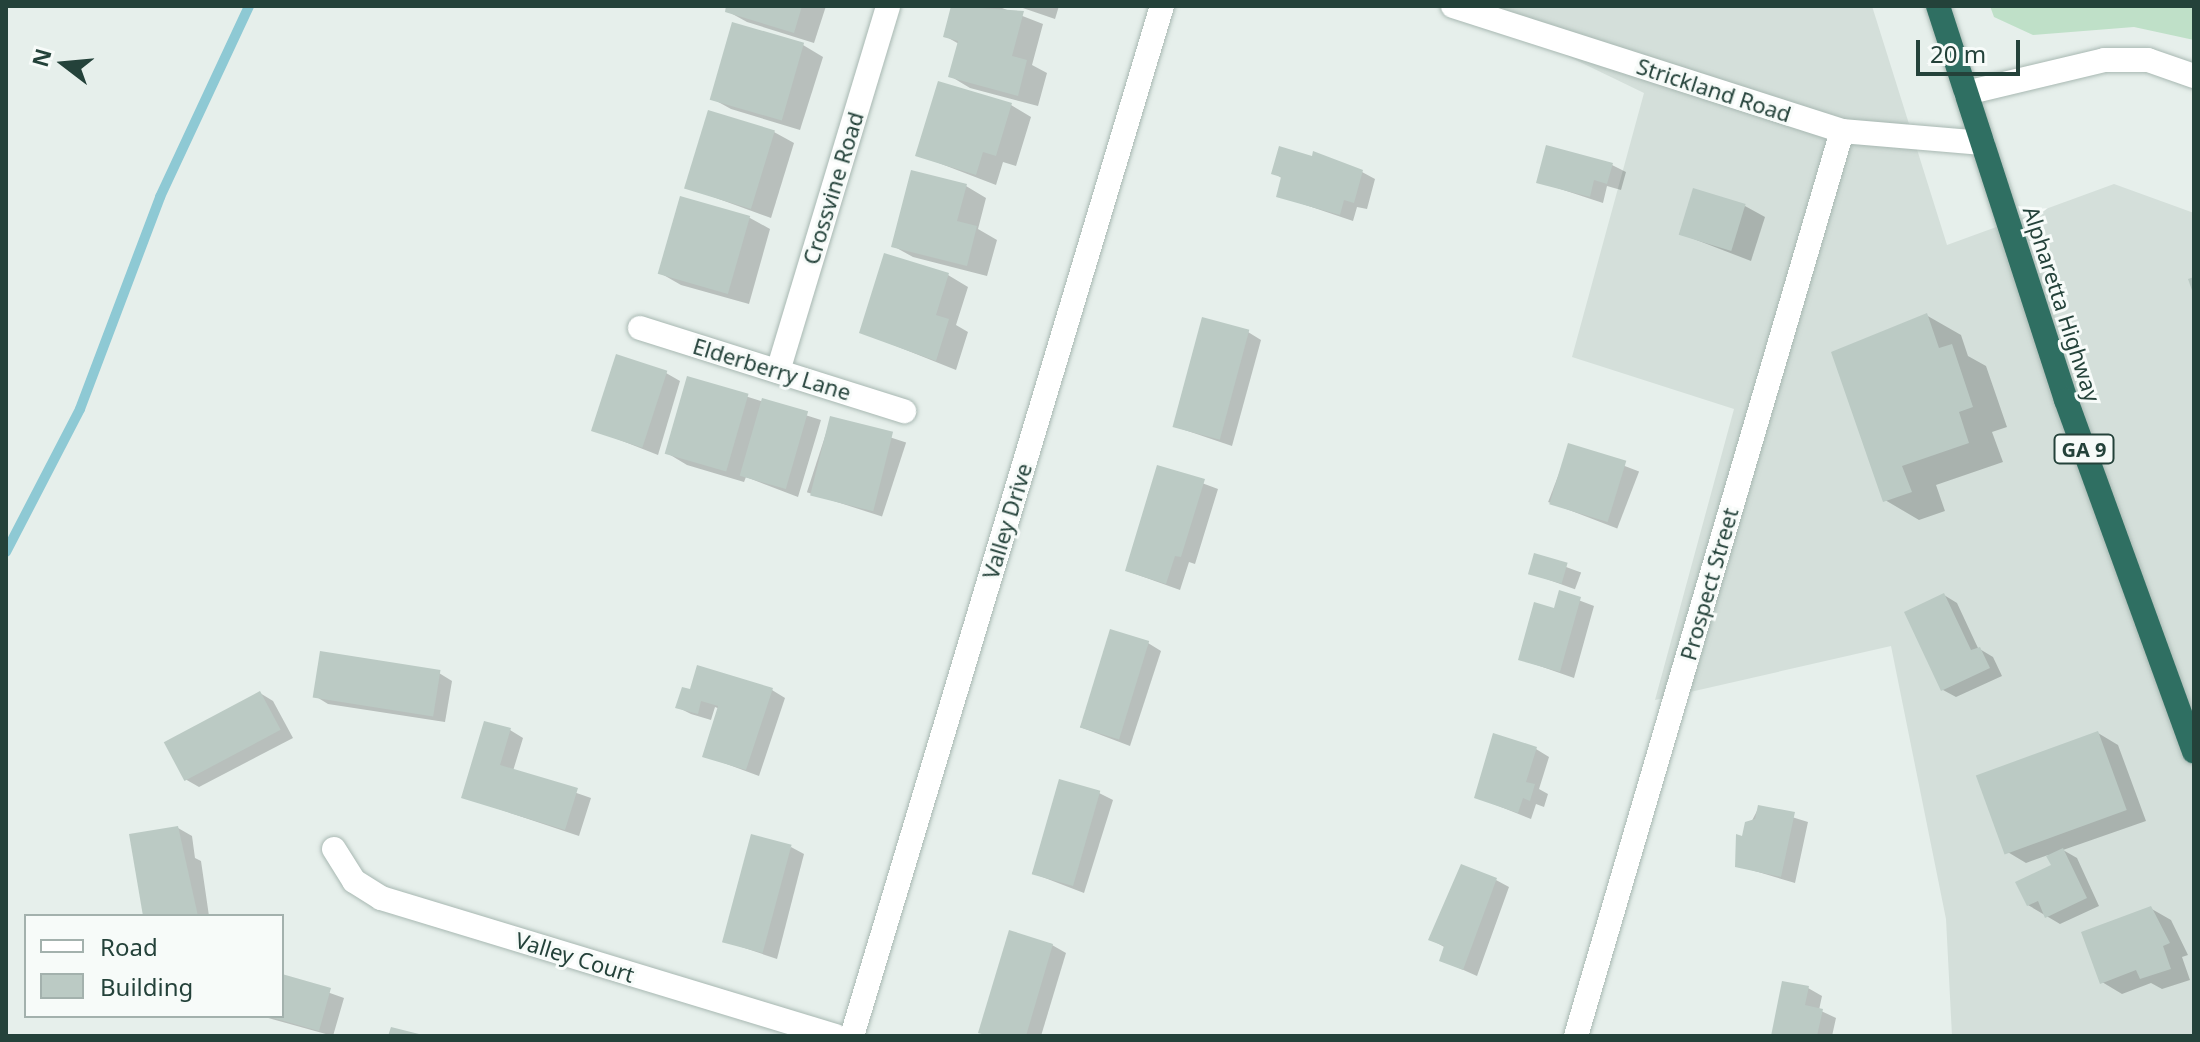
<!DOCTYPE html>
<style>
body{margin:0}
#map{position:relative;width:2200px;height:1042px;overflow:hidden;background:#e6efeb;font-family:"Noto Sans",sans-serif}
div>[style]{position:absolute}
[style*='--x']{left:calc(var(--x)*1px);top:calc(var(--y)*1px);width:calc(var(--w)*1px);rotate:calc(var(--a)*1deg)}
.built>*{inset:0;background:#d4dfda}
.green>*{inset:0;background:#bfe0c8}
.shadow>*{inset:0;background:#0003;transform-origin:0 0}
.stream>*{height:10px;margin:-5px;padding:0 5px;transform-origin:5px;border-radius:5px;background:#8ec9d4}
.building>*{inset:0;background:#bbcac4;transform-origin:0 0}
.roads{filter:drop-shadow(0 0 2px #a8b8b2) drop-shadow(0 0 2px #a8b8b2)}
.minor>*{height:24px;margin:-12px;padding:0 12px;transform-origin:12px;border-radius:12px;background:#fff}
.highway>*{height:24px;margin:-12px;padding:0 12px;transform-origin:12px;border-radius:12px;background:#2f6f62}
span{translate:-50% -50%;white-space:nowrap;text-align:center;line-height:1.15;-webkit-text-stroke:6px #f7fbf9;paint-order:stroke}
.shield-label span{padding:2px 6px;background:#f7fbf9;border:2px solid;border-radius:6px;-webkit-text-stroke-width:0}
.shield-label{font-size:20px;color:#24423a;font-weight:700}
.street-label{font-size:22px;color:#24423a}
.frame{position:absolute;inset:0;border:8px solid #24423a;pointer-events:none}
.legend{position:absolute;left:24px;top:914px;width:260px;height:104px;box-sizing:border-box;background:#f7fbf9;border:2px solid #a3b1ad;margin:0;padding:10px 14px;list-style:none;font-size:24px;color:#24423a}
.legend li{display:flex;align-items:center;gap:16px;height:40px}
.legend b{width:40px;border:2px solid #a3b1ad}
.north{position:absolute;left:24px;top:24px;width:80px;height:80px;-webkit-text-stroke:6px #f7fbf9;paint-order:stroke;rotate:286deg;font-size:22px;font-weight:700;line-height:32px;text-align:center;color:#24423a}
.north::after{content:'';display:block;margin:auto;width:28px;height:36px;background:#24423a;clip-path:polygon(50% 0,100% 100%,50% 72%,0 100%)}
.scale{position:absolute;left:1916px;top:40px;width:104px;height:36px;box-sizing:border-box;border:4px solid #24423a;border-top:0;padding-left:10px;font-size:24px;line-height:28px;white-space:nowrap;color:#24423a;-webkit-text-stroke:6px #f7fbf9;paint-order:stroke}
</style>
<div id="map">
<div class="built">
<i style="clip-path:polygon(1464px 6px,1872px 6px,1947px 245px,2114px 184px,2194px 213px,2194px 1036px,1952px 1036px,1946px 919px,1891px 646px,1655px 700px,1734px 409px,1572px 357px,1644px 93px)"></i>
</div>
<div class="green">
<i style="clip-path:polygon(1990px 6px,2194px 6px,2194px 40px,2134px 27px,2033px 35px,1994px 17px)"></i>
</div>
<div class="shadow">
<i style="clip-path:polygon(728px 6px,826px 6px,814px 43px,747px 22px,727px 11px)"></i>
<i style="clip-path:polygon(953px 6px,997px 6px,1043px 24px,1032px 65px,1047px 73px,1038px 106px,970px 88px,950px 76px,959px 44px,945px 36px)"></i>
<i style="clip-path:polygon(1017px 6px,1059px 6px,1055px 19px)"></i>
<i style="clip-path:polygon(803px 45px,823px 57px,800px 130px,731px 109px,711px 98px)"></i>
<i style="clip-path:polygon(1011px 105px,1031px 117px,1016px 166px,1003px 162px,996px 185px,918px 155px)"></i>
<i style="clip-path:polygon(774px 132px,794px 143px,771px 218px,686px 187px)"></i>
<i style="clip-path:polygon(1612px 165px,1626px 172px,1621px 190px,1607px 186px,1603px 203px,1539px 182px)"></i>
<i style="clip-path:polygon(1362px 172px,1375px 179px,1367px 209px,1357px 207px,1353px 221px,1279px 196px,1283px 179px,1274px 173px)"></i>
<i style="clip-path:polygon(966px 186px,986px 198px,978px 229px,997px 240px,987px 276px,913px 257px,893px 246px)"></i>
<i style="clip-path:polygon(681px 198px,750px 218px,770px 229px,749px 304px,681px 285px,660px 273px)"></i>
<i style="clip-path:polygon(1745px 206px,1765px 217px,1751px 261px,1681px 234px)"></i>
<i style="clip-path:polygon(948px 275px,968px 287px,956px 325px,968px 332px,956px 370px,861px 332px)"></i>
<i style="clip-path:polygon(1926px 315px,1961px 335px,1968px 356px,1986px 366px,2007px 427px,1992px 432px,2003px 462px,1936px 485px,1945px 511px,1919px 520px,1885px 500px)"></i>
<i style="clip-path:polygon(1248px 332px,1261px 340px,1232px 446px,1173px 426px)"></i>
<i style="clip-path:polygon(666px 373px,680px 381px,658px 455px,597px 431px)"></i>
<i style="clip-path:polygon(688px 378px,821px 420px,798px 497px,746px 477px,744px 482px,687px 465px,667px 453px)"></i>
<i style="left:831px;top:418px;width:79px;height:78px;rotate:18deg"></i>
<i style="left:1570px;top:445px;width:74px;height:61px;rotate:21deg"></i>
<i style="clip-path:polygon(1159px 467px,1218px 489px,1195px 564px,1189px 562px,1180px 590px,1127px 571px)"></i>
<i style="left:1536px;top:556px;width:48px;height:18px;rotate:20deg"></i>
<i style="clip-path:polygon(1560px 593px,1594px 606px,1574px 678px,1520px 659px,1556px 610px)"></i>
<i style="clip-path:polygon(1944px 595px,1957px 603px,1978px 648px,1993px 657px,2002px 676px,1956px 697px,1943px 690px)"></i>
<i style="clip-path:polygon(1148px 643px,1161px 651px,1130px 746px,1080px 727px)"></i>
<i style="clip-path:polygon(439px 673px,452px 681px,445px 722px,328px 704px,315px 696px)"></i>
<i style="clip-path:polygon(683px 689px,772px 690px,785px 698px,759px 776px,705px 756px,720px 709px,715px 707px,711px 720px,691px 714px,677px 707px)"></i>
<i style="clip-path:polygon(260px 693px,273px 701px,293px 738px,199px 787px,185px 779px)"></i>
<i style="clip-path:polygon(510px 730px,523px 738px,513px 771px,591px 798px,579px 836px,463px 797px)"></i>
<i style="clip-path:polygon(2098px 733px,2118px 745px,2146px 821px,2063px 850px,2077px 858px,2099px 906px,2060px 924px,2028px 905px,2053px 866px,2048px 855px,2026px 863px,2006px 851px)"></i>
<i style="clip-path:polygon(1536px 749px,1549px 757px,1539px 789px,1548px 794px,1544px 807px,1536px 804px,1531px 819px,1476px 797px)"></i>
<i style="clip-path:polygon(1099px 793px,1113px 800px,1084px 893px,1032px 873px)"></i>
<i style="clip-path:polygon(1759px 807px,1808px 822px,1795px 883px,1738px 866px,1737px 836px,1743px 838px)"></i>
<i style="clip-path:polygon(178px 828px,192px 836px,195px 858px,201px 861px,209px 916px,145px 916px)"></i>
<i style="clip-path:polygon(791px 847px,804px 854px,777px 959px,724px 941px)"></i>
<i style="clip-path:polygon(1496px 880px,1509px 887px,1477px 976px,1441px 960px,1446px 948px,1430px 939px)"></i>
<i style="clip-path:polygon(2150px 908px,2171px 920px,2188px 955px,2182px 957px,2190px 980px,2162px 989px,2151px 983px,2122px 994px,2102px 982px)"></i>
<i style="clip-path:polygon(1052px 945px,1066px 953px,1041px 1036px,981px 1032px)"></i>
<i style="clip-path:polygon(282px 976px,344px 998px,333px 1036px,261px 1016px,282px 1016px)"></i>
<i style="clip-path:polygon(1808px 988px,1822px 996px,1819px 1010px,1836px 1018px,1832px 1036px,1773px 1036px)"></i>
</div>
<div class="stream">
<i style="--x:6;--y:552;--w:161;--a:-62.6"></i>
<i style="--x:80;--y:409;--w:227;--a:-69.3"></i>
<i style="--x:160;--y:197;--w:211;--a:-65"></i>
</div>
<div class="building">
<i style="clip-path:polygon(726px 6px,802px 6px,794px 33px,725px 12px)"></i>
<i style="clip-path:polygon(951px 6px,1024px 11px,1012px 56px,1027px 60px,1018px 96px,948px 77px,958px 41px,943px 37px)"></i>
<i style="left:732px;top:22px;width:75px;height:81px;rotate:16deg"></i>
<i style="clip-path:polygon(938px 81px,1012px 103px,996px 156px,983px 152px,976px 175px,915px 156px)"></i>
<i style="left:708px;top:110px;width:70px;height:82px;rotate:17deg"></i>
<i style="clip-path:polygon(1546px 145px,1613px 163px,1607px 184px,1594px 180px,1590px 197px,1536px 183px)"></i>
<i style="clip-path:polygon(1279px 146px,1312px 156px,1313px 151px,1363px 170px,1354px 203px,1344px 200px,1340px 215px,1276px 197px,1281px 177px,1271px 174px)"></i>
<i style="clip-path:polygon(911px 170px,967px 184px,957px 221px,977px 226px,967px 266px,891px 247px)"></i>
<i style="left:1693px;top:188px;width:55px;height:49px;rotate:17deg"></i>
<i style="left:680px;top:196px;width:73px;height:81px;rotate:16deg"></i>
<i style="clip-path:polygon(884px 253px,949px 273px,936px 315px,949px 319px,936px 361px,859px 333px)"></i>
<i style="clip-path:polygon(2194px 277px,2194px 296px,2188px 279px)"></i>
<i style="clip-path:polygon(1927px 313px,1939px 348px,1952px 344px,1973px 407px,1959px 412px,1969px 443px,1902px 466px,1912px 492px,1883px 502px,1831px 352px)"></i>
<i style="left:1202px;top:317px;width:49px;height:114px;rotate:15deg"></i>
<i style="left:616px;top:354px;width:54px;height:81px;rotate:18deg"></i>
<i style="left:687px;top:376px;width:64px;height:81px;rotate:16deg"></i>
<i style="left:762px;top:398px;width:48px;height:81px;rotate:16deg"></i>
<i style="left:830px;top:416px;width:65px;height:82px;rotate:14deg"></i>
<i style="left:1568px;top:443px;width:61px;height:64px;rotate:17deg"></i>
<i style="clip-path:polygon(1157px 465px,1205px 479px,1181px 557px,1175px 556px,1166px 584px,1125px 571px)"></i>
<i style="left:1534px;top:553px;width:35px;height:22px;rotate:16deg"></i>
<i style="clip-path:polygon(1559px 590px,1581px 597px,1560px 672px,1518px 660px,1534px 602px,1554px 608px)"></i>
<i style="clip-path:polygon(1944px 593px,1971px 650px,1980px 647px,1990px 668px,1941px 691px,1904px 612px)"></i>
<i style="left:1110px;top:629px;width:41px;height:103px;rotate:17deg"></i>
<i style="left:320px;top:651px;width:122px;height:47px;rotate:9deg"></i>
<i style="clip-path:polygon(697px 665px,773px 688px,746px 770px,702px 757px,718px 706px,701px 701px,698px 714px,675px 708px,682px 687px,690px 689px)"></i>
<i style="left:260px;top:691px;width:44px;height:109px;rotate:62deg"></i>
<i style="clip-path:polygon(484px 721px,511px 728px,500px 765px,578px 788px,565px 830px,461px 798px)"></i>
<i style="left:2098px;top:731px;width:84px;height:130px;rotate:70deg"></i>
<i style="clip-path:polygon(1493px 733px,1537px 747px,1526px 782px,1535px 784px,1530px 801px,1523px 798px,1518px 813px,1474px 798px)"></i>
<i style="left:1059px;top:779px;width:43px;height:99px;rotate:16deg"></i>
<i style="clip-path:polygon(1758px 805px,1795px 812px,1781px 877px,1735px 867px,1736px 834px,1742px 836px,1745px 822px,1755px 819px)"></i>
<i style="clip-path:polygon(178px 826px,198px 916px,143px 916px,129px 834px)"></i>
<i style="left:751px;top:834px;width:42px;height:112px;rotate:15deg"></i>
<i style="clip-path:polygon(2063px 848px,2087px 898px,2045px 918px,2038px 901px,2027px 906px,2015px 882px,2051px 865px,2046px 856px)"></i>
<i style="clip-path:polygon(1461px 864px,1497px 878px,1463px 970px,1439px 961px,1444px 946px,1428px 940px)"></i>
<i style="clip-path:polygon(2151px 906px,2170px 943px,2163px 946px,2171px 969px,2140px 979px,2136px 970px,2100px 984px,2081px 932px)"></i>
<i style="clip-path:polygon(1009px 930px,1053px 944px,1026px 1036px,989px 1036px,978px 1033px)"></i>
<i style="clip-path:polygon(282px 974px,331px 988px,319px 1031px,270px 1017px,282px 1016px)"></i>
<i style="clip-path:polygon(1782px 981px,1809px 986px,1805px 1005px,1823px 1009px,1817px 1036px,1771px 1036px)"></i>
<i style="clip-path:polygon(391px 1027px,423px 1035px,423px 1036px,388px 1036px)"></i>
</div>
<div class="roads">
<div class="minor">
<i style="--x:1453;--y:6;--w:409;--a:17.8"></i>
<i style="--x:1842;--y:131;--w:141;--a:4.9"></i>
<i style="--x:1966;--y:93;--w:142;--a:-13.4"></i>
<i style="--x:2104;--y:60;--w:44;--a:0"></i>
<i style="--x:2148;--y:60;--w:49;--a:19.2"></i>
<i style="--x:640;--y:328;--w:277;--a:17.5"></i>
<i style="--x:778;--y:371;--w:381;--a:-73.2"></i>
<i style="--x:334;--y:849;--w:38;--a:58"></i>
<i style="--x:354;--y:881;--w:32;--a:32"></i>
<i style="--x:381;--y:898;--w:475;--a:16.9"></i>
<i style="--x:852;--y:1036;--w:1076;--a:-73.25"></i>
<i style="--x:1576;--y:1036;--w:943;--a:-73.62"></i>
</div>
<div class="highway">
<i style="--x:1938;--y:6;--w:414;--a:72"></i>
<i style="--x:2066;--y:400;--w:374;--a:70"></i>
</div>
</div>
<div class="shield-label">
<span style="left:2084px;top:449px">GA 9</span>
</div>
<div class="street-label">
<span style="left:1714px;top:90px;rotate:18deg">Strickland Road</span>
<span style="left:833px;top:188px;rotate:-73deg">Crossvine Road</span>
<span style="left:2062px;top:304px;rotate:72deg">Alpharetta Highway</span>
<span style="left:772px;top:369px;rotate:17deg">Elderberry Lane</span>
<span style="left:1007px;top:521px;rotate:-73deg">Valley Drive</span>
<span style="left:1709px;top:584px;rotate:-74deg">Prospect Street</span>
<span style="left:575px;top:957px;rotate:17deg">Valley Court</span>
</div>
<div class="frame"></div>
<ul class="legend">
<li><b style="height:10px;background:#fff"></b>Road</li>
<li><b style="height:22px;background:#bbcac4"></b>Building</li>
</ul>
<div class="north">N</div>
<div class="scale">20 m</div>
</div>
